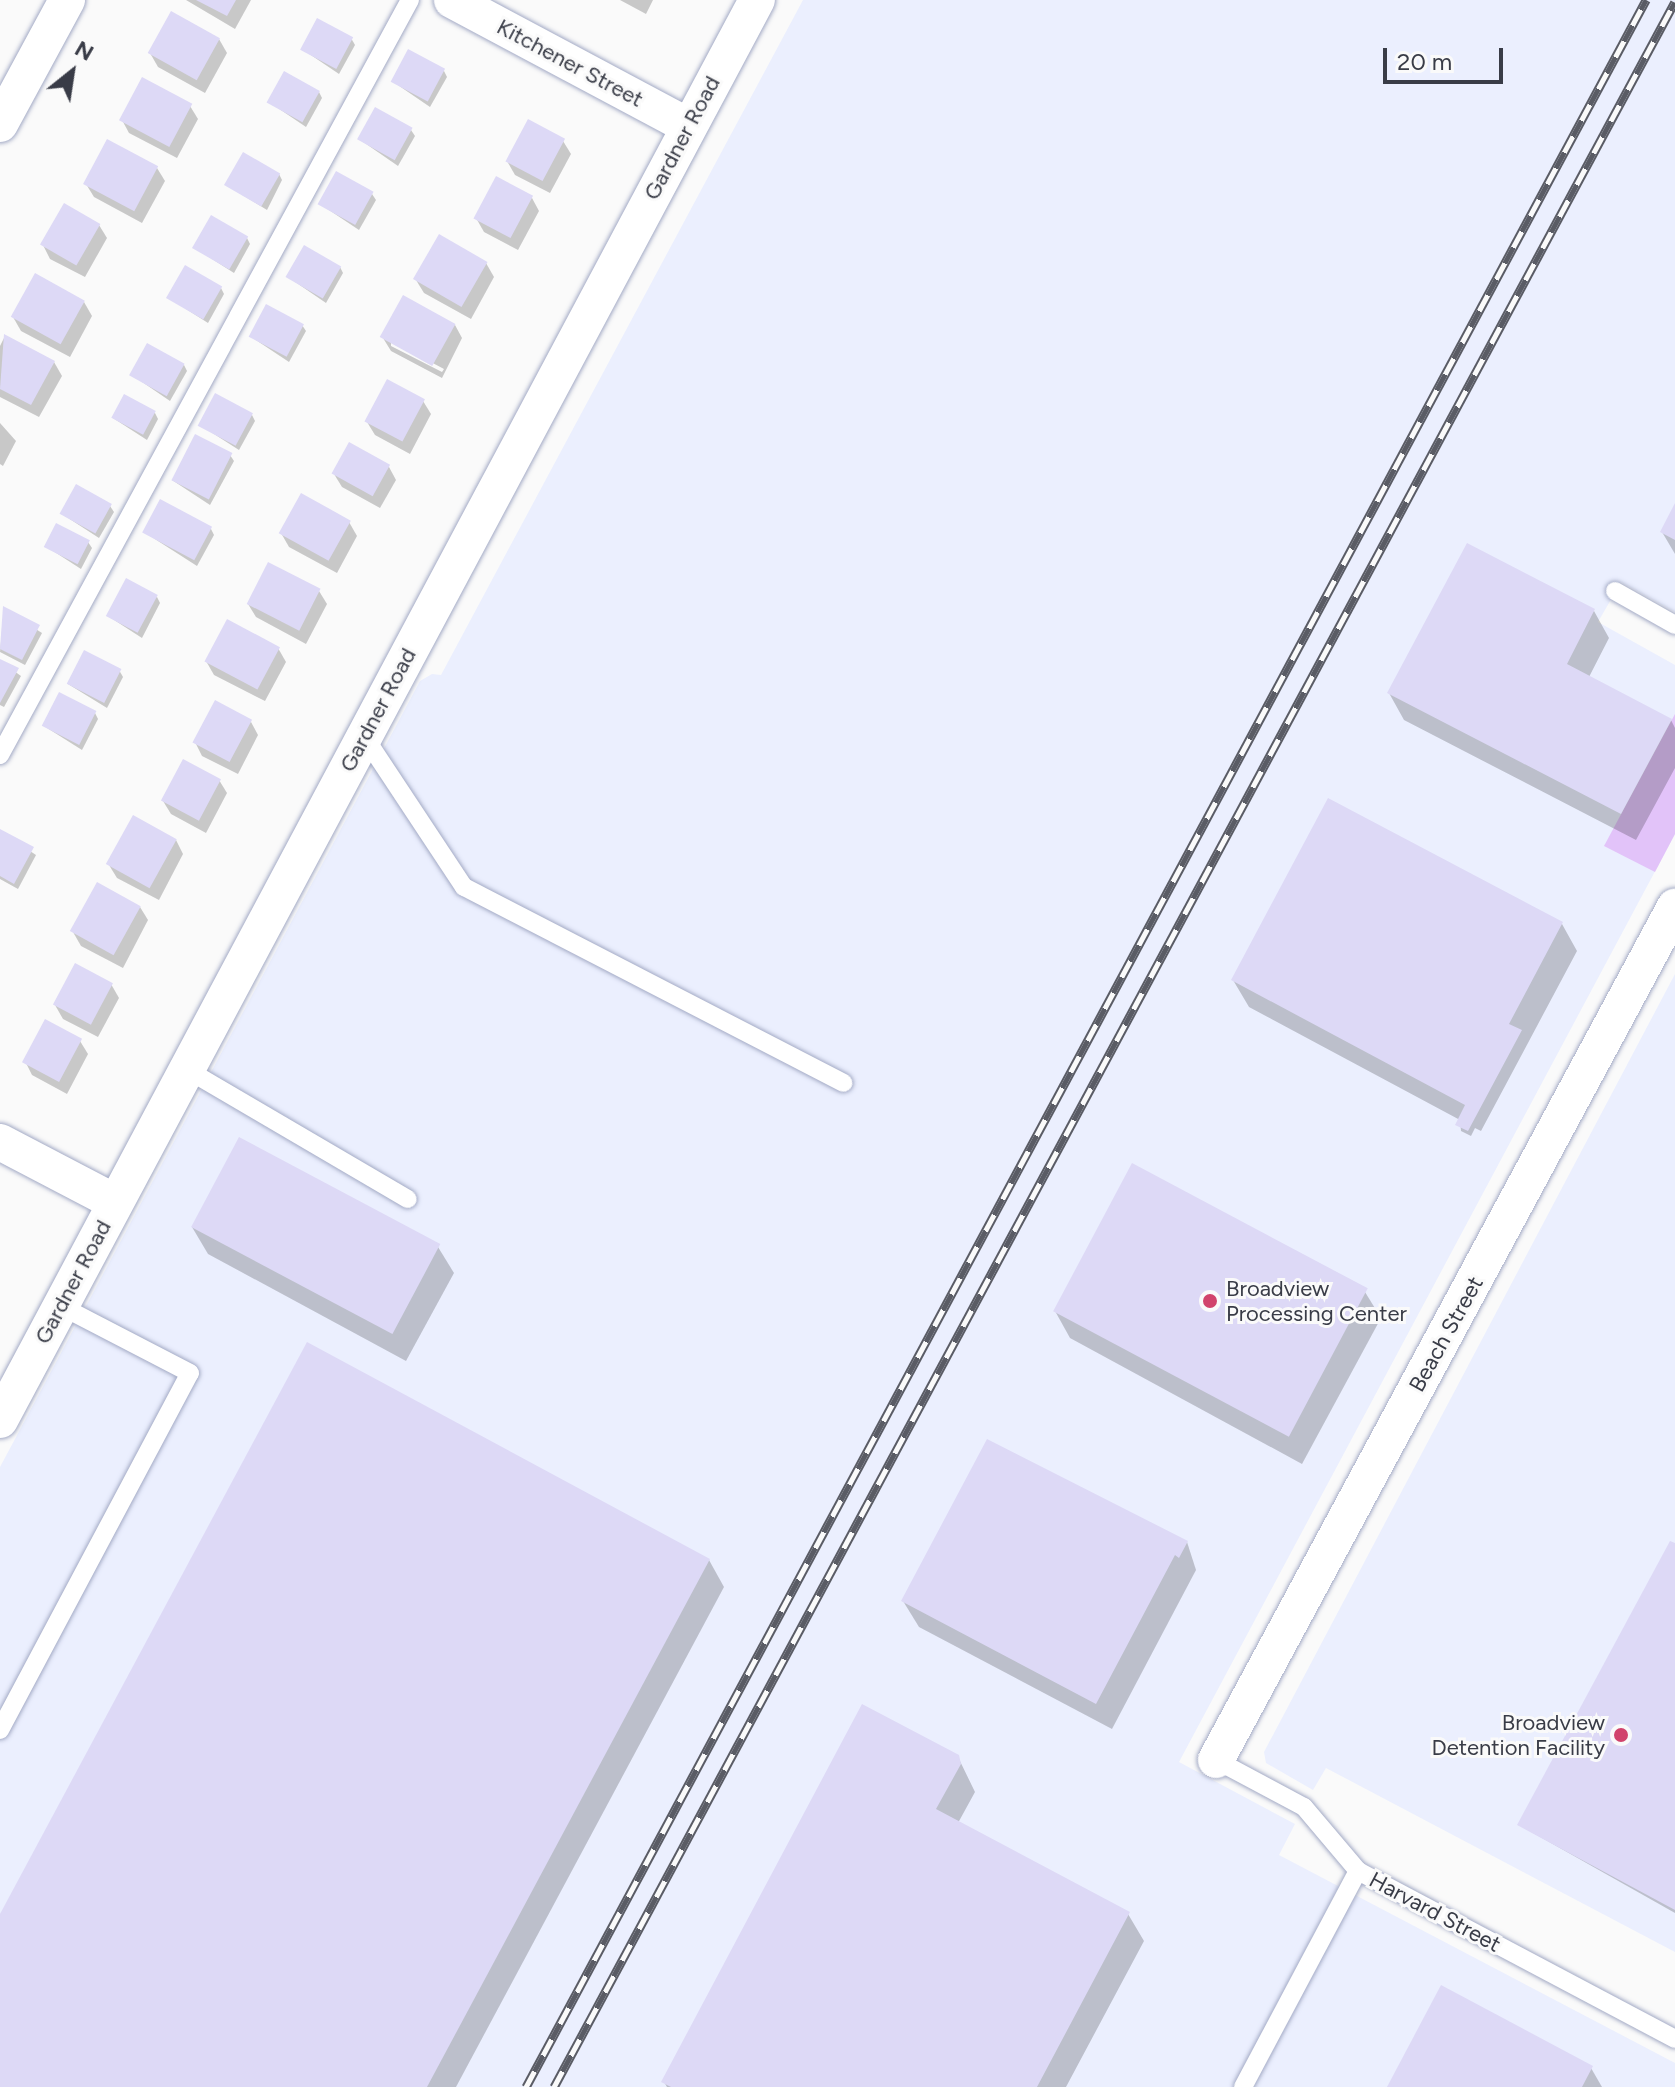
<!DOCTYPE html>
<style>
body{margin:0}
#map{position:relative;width:1675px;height:2087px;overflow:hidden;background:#fafafa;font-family:Figtree,sans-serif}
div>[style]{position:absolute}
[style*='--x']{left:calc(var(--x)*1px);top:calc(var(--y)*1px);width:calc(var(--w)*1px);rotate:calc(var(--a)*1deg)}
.built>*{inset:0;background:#ebeffe}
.green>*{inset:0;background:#e2c3f9}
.shadow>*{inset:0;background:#0003}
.building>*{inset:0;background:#ddd9f6;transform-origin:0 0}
.roads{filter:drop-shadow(0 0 2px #a3aac5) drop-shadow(0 0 2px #a3aac5)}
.service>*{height:18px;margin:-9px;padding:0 9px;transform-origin:9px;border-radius:9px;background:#fff}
.minor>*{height:36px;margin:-18px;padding:0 18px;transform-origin:18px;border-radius:18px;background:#fff}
.rail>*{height:9px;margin-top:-4.5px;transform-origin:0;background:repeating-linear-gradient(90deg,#fafafa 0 18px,#5a5c65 0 36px);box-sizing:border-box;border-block:2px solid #5a5c65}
.dots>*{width:22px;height:22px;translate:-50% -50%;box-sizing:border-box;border:4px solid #fafafa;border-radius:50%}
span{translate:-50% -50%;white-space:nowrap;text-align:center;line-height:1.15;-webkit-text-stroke:6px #fafafa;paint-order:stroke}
.street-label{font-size:22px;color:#393c47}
.poi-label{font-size:22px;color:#393c47}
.left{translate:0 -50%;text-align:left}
.right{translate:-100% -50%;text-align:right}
.north{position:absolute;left:32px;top:32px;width:80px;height:80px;-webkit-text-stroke:6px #fafafa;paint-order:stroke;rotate:30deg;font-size:22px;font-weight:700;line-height:32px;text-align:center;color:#393c47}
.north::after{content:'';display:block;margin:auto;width:28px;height:36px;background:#393c47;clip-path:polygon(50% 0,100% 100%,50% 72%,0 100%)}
.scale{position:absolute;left:1383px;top:48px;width:120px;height:36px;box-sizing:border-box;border:4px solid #393c47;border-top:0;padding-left:10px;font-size:24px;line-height:28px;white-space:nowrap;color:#393c47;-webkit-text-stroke:6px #fafafa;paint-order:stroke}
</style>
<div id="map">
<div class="built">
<i style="clip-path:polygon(803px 0,1675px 0,1675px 612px,1621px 582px,1598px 622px,1675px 665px,1675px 834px,1179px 1762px,1295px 1824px,1279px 1855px,1675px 2063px,1675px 2087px,0 2087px,0 1467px,420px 681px,432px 674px,441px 675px)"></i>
<i style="clip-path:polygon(1675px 974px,1675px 1952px,1326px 1768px,1313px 1790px,1266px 1763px,1264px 1752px)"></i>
</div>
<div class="green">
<i style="clip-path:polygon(1675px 714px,1675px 834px,1655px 872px,1604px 846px)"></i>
</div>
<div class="shadow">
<i style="clip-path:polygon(186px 0,251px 0,235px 29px)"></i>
<i style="clip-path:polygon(620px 0,653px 0,646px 14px)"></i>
<i style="clip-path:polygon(351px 38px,355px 45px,339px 74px,302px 49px)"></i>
<i style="clip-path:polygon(219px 39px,227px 53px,205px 93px,158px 67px,150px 53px)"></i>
<i style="clip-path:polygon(444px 71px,447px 77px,430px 107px,392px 81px)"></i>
<i style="clip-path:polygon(319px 92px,322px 98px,306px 127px,269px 102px)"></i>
<i style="clip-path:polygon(190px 106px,198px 119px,177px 158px,129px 133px,122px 120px)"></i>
<i style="clip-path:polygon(411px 130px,415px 136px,398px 166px,359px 139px)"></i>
<i style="clip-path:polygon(563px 141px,571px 154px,550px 193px,515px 175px,507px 161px)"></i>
<i style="clip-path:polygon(157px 168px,165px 181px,142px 223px,94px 197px,86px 184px)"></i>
<i style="clip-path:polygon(279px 174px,282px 180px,267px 210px,228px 186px)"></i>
<i style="clip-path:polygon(372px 194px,376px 200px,359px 230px,320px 204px)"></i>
<i style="clip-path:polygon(532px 198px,539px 211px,518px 250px,484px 232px,476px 218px)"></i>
<i style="clip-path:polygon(99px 225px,107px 238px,85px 277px,50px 259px,43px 245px)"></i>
<i style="clip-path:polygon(247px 238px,250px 244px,234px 273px,195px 248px)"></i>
<i style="clip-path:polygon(486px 263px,494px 277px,471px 319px,424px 293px,416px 280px)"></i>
<i style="clip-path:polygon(340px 267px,343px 273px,326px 303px,288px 277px)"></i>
<i style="clip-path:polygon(221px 288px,224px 294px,208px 323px,169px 298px)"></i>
<i style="clip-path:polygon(84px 302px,92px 316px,70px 357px,21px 331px,13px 317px)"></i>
<i style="clip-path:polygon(302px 325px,306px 331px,289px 362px,250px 336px)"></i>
<i style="clip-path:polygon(evenodd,455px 325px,462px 338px,442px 378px,391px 351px,383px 338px,455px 325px,391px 341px,444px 369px,442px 372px,391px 346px,391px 341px)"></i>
<i style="clip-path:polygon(5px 336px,54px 362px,62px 376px,39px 417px,0 397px,0 346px)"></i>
<i style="clip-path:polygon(184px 365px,187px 371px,170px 401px,132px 375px)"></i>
<i style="clip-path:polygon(423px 401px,431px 414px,410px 454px,375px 435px,367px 422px)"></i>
<i style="clip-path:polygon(155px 413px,158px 419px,147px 440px,113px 418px)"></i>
<i style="clip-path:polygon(252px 415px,255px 421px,239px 450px,200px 425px)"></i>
<i style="clip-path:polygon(0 423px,16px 441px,3px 466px,0 464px)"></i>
<i style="clip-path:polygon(230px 455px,234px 461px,210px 505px,172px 480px)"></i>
<i style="clip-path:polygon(389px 467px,396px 480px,380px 508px,342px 487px,334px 474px)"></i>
<i style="clip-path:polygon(110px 506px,114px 512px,99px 538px,62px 514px)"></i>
<i style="clip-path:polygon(1675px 507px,1675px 554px,1662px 532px)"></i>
<i style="clip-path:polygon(349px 522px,357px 536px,337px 573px,289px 547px,281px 533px)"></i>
<i style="clip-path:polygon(211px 529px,214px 535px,197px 566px,144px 532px)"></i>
<i style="clip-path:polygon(88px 542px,92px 548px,81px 569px,47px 547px)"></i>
<i style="clip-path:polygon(319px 591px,327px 604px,306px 644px,256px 617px,248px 604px)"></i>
<i style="clip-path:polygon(157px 597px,160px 603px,142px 638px,108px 616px)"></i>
<i style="clip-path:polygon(4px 609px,42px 633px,25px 665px,0 652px)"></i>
<i style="clip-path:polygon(1594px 611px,1609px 638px,1589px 677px,1671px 720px,1675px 728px,1675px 768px,1636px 840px,1404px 720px,1389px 693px)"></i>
<i style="clip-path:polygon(278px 648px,286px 662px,265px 701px,214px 675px,206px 661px)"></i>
<i style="clip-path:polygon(0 661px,21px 676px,4px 707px,0 705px)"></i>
<i style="clip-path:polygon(119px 670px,123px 677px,107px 708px,68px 684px)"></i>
<i style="clip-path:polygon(95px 713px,98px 719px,82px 750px,44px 726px)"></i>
<i style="clip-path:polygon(251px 722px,258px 735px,238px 774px,202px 756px,195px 742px)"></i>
<i style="clip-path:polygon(219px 780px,227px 793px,206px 833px,171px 814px,163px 801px)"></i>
<i style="clip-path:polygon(0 831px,36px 855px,18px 889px,0 879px)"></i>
<i style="clip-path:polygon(176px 840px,183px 854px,159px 900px,117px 878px,109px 865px)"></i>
<i style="clip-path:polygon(140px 907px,148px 920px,123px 968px,81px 946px,73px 932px)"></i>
<i style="clip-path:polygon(1562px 924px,1577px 951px,1481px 1131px,1475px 1128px,1471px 1136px,1461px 1131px,1460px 1120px,1249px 1007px,1233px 980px)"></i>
<i style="clip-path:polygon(111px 984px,119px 998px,98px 1037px,63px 1019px,55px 1005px)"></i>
<i style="clip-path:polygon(80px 1041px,88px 1054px,67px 1094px,32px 1075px,25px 1061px)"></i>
<i style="clip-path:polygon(192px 1227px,438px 1247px,454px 1273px,406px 1361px,208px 1254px)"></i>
<i style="clip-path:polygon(1365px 1292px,1381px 1318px,1302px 1464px,1070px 1338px,1055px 1311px)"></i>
<i style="clip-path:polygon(1187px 1542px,1196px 1570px,1112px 1729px,919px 1627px,903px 1601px)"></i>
<i style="clip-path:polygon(1675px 1545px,1675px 1913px,1519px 1825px)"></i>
<i style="clip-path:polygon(709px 1560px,724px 1587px,456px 2087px,0 2087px,0 1918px)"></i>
<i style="clip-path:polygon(958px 1757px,975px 1792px,958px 1823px,1128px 1914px,1144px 1941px,1066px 2087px,667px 2087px,664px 2082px)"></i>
<i style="clip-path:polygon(1591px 2068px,1602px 2087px,1389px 2087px)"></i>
</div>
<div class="building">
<i style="clip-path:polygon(196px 0,236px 0,227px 16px)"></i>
<i style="left:171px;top:11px;width:56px;height:48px;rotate:29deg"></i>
<i style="left:317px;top:18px;width:41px;height:36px;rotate:28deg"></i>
<i style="left:408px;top:49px;width:42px;height:37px;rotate:28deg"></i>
<i style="left:284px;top:71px;width:41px;height:36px;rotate:29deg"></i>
<i style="left:142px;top:77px;width:57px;height:49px;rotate:28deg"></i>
<i style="left:375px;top:107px;width:43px;height:37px;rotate:29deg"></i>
<i style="left:528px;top:119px;width:42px;height:48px;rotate:28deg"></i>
<i style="left:107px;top:139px;width:58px;height:51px;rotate:28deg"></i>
<i style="left:243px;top:152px;width:43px;height:38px;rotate:30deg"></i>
<i style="left:336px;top:171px;width:43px;height:38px;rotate:29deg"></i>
<i style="left:496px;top:176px;width:42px;height:48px;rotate:28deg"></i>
<i style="left:64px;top:203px;width:42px;height:48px;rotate:30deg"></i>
<i style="left:211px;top:215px;width:43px;height:38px;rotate:30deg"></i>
<i style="left:439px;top:234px;width:56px;height:52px;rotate:30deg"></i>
<i style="left:304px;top:245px;width:43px;height:37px;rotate:30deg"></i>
<i style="left:185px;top:265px;width:43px;height:38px;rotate:30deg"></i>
<i style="left:35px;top:273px;width:57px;height:50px;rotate:29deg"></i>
<i style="left:403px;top:295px;width:60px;height:48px;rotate:29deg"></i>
<i style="left:266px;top:304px;width:43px;height:37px;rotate:28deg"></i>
<i style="clip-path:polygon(4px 334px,55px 361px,31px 405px,0 389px)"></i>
<i style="left:147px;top:343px;width:43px;height:37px;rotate:29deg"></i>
<i style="left:387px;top:379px;width:43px;height:48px;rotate:28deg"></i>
<i style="left:215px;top:393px;width:43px;height:37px;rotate:28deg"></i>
<i style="left:124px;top:394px;width:36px;height:27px;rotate:28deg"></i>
<i style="left:195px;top:434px;width:42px;height:52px;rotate:27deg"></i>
<i style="left:349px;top:442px;width:47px;height:36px;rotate:29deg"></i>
<i style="left:76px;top:484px;width:41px;height:34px;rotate:29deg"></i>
<i style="left:301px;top:493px;width:57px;height:46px;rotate:29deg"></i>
<i style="left:160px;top:499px;width:59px;height:38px;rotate:28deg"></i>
<i style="clip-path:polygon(1675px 503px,1675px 540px,1660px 532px)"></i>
<i style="left:56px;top:523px;width:38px;height:27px;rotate:27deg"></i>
<i style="clip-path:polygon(1467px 543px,1595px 609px,1567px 664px,1672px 719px,1621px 814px,1387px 693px)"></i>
<i style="left:268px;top:562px;width:59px;height:47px;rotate:27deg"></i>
<i style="left:126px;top:578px;width:36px;height:43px;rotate:28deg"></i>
<i style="clip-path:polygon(3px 606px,40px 625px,22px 660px,0 649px)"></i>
<i style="left:227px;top:619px;width:60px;height:48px;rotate:28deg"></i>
<i style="left:84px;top:650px;width:42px;height:38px;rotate:27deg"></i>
<i style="clip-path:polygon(0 659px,19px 668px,0 703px)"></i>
<i style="left:59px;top:692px;width:42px;height:38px;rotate:27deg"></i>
<i style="left:215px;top:700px;width:42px;height:48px;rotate:28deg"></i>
<i style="left:183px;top:759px;width:43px;height:47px;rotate:28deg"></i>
<i style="clip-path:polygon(1328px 798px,1563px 922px,1509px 1024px,1522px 1030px,1468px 1131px,1455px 1125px,1465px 1105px,1231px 980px)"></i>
<i style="left:133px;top:815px;width:50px;height:56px;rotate:29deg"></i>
<i style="clip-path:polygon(0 829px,34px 847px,14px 884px,0 876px)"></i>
<i style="left:97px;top:882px;width:50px;height:56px;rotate:29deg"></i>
<i style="left:75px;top:963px;width:43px;height:47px;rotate:28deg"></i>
<i style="left:45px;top:1019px;width:42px;height:49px;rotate:28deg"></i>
<i style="left:239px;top:1137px;width:228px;height:102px;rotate:28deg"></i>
<i style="left:1132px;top:1163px;width:267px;height:168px;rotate:28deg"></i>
<i style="clip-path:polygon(307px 1342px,710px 1559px,427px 2087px,0 2087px,0 1914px)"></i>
<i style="clip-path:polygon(987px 1439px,1188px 1541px,1179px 1558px,1175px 1555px,1096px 1704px,901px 1601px)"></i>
<i style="clip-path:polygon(1670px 1541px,1675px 1543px,1675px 1910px,1517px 1825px)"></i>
<i style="clip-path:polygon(862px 1704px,959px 1755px,961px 1764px,936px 1809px,1130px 1912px,1037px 2087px,671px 2087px,661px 2082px)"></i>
<i style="clip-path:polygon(1441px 1985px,1593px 2066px,1582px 2087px,1387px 2087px)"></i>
</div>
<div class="roads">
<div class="service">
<i style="--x:1615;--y:591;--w:69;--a:29.5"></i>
<i style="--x:364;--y:736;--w:181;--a:56.5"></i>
<i style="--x:464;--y:887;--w:427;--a:27.3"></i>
<i style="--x:0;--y:755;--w:859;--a:-61.5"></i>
<i style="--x:186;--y:1069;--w:257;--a:30.4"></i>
<i style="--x:0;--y:1730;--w:404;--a:-62"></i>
<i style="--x:190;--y:1373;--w:145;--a:-152.6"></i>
<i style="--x:1216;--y:1760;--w:100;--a:28.1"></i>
<i style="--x:1304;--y:1807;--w:84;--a:49.8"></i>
<i style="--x:1358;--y:1871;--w:359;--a:27.9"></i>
<i style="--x:1243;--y:2087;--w:245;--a:-62"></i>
</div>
<div class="minor">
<i style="--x:452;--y:0;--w:268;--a:28.1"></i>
<i style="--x:0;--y:124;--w:141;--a:-61.6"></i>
<i style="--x:0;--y:1142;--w:130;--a:27.6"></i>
<i style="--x:0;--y:1420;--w:1609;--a:-61.94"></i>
<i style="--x:1216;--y:1760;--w:969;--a:-61.72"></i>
</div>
</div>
<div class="rail">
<i style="--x:526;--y:2087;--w:2369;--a:-61.78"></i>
<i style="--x:554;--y:2087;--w:2367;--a:-61.74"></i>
</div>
<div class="dots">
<i style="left:1210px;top:1301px;background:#d1436c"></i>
<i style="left:1621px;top:1735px;background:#d1436c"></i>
</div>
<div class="street-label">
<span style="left:570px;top:63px;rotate:28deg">Kitchener Street</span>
<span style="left:682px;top:138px;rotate:-62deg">Gardner Road</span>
<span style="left:378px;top:710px;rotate:-62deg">Gardner Road</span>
<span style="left:73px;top:1282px;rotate:-62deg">Gardner Road</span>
<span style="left:1446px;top:1334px;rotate:-61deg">Beach Street</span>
<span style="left:1435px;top:1912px;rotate:28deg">Harvard Street</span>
</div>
<div class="poi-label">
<span class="left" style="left:1226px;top:1301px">Broadview<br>Processing Center</span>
<span class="right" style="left:1605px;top:1735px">Broadview<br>Detention Facility</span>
</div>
<div class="north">N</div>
<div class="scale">20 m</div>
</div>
